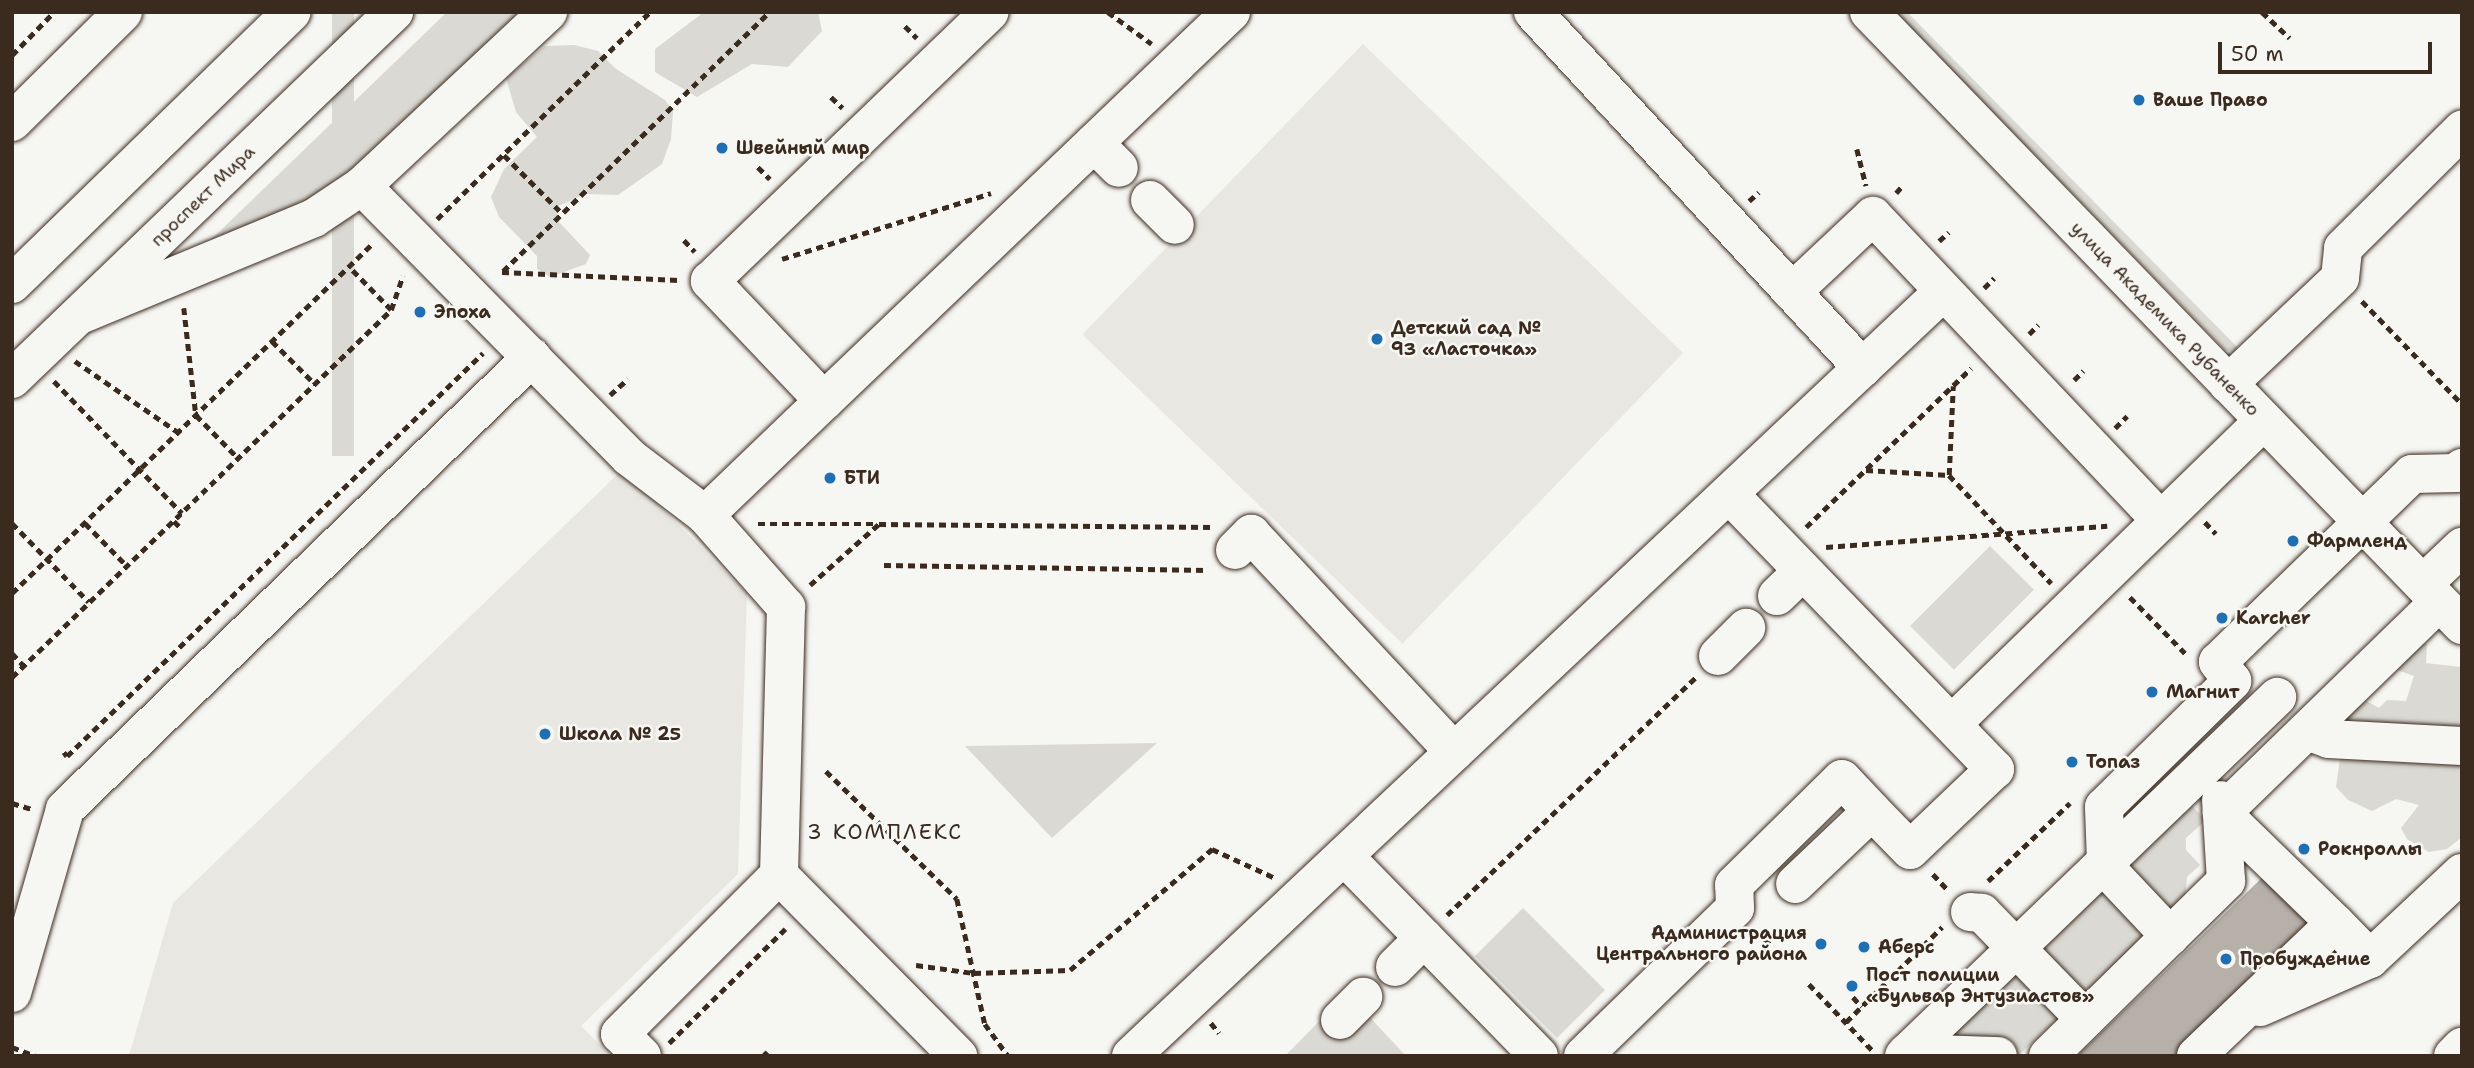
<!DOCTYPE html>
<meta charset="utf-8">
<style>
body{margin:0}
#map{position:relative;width:2474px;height:1068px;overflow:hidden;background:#f6f6f2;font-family:"Shantell Sans",sans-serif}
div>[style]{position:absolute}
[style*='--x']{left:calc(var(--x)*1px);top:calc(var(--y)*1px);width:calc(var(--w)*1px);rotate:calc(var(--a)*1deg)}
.built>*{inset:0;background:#e8e7e2;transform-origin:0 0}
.green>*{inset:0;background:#dad9d3;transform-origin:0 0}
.water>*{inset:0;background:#b6b0a9}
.path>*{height:4.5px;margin-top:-2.25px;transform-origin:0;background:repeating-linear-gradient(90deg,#3b2a1e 0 7px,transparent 0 12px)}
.roads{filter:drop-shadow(0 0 2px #3b2a1e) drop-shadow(0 0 2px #3b2a1e)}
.minor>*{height:38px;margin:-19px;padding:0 19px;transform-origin:19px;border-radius:19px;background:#f6f6f2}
.major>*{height:38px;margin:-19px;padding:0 19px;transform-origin:19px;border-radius:19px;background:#f6f6f2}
.dots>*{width:19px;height:19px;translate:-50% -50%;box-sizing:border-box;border:4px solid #f6f6f2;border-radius:50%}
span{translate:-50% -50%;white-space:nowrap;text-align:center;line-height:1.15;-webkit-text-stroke:5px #f6f6f2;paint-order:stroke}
.poi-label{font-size:18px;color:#3b2a1e;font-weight:700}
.left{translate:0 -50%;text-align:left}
.right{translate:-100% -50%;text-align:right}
.street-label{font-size:18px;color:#3b2a1e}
.quarter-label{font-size:21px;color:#3b2a1e;letter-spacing:2px}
.frame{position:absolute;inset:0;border:14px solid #3b2a1e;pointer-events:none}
.scale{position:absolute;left:2218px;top:42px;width:214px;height:32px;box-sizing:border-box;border:4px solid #3b2a1e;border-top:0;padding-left:9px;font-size:21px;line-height:24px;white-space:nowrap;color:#3b2a1e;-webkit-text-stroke:5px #f6f6f2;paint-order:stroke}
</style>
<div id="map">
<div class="built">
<i style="left:1363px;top:44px;width:445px;height:404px;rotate:44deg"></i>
<i style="clip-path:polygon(623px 469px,747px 594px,738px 874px,581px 1026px,611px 1056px,129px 1056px,173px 903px)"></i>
</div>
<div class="green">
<i style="left:332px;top:12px;width:22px;height:444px"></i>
<i style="clip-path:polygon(447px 12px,531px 12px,342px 193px,195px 255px)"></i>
<i style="clip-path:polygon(704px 12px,818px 12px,822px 31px,788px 67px,752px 64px,697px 97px,655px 72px,655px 49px)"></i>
<i style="clip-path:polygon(1895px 12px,1907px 12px,2245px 355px,2225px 350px)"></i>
<i style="clip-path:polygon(574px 45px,598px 51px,616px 69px,665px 100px,673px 111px,671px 139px,662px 164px,618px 195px,586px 194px,556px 207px,559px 222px,590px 255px,586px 264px,550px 277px,537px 269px,537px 256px,499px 217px,491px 197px,504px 169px,537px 137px,516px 112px,506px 78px,545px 46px)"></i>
<i style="left:1990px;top:546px;width:62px;height:113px;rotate:45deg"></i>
<i style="clip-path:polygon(2404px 644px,2427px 644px,2426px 663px,2461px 667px,2462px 837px,2447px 849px,2429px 852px,2407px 839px,2401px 828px,2419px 805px,2396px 799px,2372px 811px,2348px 800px,2336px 787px,2340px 759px,2329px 715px,2363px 699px,2379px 708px,2387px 700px,2406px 701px,2414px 676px,2394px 669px)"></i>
<i style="clip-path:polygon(1157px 743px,1052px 838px,965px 746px)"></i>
<i style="clip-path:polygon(2192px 806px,2206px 820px,2186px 838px,2186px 850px,2200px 865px,2187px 877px,2185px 898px,2018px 1056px,1926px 1056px)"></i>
<i style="left:1523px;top:908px;width:116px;height:68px;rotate:45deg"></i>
<i style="clip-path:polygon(1347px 993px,1406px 1056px,1285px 1056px)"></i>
</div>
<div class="water">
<i style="clip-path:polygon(2267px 873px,2319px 927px,2184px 1056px,2077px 1056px)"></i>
</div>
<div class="path">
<i style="--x:1108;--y:12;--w:54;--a:36"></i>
<i style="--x:2262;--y:12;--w:38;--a:43"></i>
<i style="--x:905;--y:26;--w:17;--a:45"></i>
<i style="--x:12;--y:55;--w:60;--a:-45.7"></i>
<i style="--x:831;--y:97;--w:16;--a:43"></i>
<i style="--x:1857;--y:149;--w:38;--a:76"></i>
<i style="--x:504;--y:155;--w:82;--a:45"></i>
<i style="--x:758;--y:167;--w:17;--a:45"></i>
<i style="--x:1896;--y:193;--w:11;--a:-49"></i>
<i style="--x:1749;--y:201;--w:13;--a:-42"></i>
<i style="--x:437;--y:219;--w:297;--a:-44.2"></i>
<i style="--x:684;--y:240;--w:16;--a:47"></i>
<i style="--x:1939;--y:241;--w:13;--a:-42"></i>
<i style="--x:782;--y:259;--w:219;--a:-17.5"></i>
<i style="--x:503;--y:271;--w:371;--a:-44.2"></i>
<i style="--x:502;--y:272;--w:177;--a:2.6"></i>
<i style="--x:1984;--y:288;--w:14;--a:-45"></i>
<i style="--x:2362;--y:301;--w:144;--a:45.8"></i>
<i style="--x:184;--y:308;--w:108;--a:83.6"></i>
<i style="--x:196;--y:415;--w:60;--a:45.7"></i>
<i style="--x:391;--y:310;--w:36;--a:-71"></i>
<i style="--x:2029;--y:334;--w:13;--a:-45"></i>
<i style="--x:272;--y:341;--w:61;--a:45"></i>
<i style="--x:75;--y:361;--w:125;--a:34.6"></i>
<i style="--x:2074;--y:380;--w:13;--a:-45"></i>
<i style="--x:54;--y:381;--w:184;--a:45.9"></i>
<i style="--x:610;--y:395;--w:24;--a:-42"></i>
<i style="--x:2115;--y:428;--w:17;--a:-45"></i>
<i style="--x:1866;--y:470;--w:83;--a:3.4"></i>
<i style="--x:1949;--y:475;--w:149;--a:46.6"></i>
<i style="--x:1949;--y:475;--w:89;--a:-87.4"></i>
<i style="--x:174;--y:521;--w:10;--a:45"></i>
<i style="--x:2205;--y:522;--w:16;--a:47"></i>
<i style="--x:12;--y:523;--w:110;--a:45.7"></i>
<i style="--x:85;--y:523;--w:60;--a:45.7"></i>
<i style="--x:758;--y:524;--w:120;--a:0"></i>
<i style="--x:1806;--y:527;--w:229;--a:-43.9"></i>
<i style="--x:1826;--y:547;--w:282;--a:-4.3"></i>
<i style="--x:884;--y:565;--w:324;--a:0.9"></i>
<i style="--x:810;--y:585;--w:92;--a:-41.5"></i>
<i style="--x:879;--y:524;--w:334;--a:0.5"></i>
<i style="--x:12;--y:593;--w:503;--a:-44.11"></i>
<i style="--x:2130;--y:597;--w:81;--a:45.5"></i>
<i style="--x:12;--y:653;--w:18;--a:47"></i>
<i style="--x:12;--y:677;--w:528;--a:-44.08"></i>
<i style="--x:391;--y:310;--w:60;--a:-134.3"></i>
<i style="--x:64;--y:752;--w:5;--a:53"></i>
<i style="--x:67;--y:756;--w:579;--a:-44.09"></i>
<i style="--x:826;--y:771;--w:183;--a:44.3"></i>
<i style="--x:957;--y:899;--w:128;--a:77.4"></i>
<i style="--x:985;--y:1024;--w:39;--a:54"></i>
<i style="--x:12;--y:803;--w:21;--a:17"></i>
<i style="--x:1933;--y:874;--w:22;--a:47"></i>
<i style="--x:1988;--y:881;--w:113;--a:-43.6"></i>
<i style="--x:1447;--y:915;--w:344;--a:-43.7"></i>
<i style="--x:1756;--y:930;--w:24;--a:45"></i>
<i style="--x:916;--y:965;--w:59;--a:7.9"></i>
<i style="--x:974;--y:973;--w:96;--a:-1.8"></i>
<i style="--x:1070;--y:970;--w:187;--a:-40.4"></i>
<i style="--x:1212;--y:849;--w:69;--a:24.7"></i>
<i style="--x:1809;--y:984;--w:91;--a:46.3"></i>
<i style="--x:1853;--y:997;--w:13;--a:48"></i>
<i style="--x:1846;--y:1022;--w:135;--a:-44.7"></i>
<i style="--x:1211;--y:1023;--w:13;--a:51"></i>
<i style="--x:669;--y:1043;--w:163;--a:-44.5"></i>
<i style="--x:12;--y:1047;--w:25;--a:21"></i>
<i style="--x:763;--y:1056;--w:6;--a:-45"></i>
</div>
<div class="roads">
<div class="minor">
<i style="--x:1533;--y:12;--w:485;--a:47.2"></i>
<i style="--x:1869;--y:12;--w:853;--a:45.95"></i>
<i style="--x:12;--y:122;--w:156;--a:-44.7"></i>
<i style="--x:1094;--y:143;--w:35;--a:45"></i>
<i style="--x:362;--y:186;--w:380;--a:45.4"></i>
<i style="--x:629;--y:457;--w:96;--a:37.3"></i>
<i style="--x:705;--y:515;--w:165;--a:-43.8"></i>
<i style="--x:824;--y:401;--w:166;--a:-133.5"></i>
<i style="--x:710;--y:281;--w:388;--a:-43.9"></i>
<i style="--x:1150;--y:200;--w:35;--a:45"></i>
<i style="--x:1792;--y:292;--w:111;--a:-43.2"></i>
<i style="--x:1873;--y:216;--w:419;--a:46.6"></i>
<i style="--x:80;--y:315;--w:253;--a:-22.5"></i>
<i style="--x:314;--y:218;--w:58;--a:-33.7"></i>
<i style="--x:362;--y:186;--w:255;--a:-43.1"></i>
<i style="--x:2228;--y:384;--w:154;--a:-43.4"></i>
<i style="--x:2340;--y:278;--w:30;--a:-84"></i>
<i style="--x:2343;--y:248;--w:168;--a:-44.8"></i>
<i style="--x:824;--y:401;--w:563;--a:-43.7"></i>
<i style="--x:1729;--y:494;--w:383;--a:46"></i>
<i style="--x:1995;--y:769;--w:117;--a:136.4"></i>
<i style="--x:1910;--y:850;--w:54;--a:-134.3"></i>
<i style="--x:1872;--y:811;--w:106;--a:136.5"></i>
<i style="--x:705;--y:515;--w:123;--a:48.6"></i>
<i style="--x:786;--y:607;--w:268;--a:91.5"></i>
<i style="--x:1235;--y:550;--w:23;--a:-45"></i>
<i style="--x:1251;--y:534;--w:298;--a:47"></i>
<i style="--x:2423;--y:584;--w:54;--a:-43.5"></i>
<i style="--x:1777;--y:596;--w:36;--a:-44"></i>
<i style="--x:1718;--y:656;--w:40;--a:-45"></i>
<i style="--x:1952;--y:724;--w:435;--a:-44.2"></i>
<i style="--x:2307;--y:731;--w:23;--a:20"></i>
<i style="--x:2329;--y:739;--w:133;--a:3"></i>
<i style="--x:1344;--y:856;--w:279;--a:45.7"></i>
<i style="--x:2106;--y:862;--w:55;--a:-92.1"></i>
<i style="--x:2104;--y:807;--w:180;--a:-44.5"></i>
<i style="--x:2232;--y:681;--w:24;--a:-126"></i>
<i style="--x:2218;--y:662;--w:270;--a:-44.1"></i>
<i style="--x:2412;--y:474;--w:44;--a:-1.3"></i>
<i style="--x:2456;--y:473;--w:8;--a:-40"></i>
<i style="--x:2103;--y:865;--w:98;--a:46.7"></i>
<i style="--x:1970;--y:912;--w:12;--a:5"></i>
<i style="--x:1982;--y:913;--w:148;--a:45.8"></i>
<i style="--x:2335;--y:923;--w:50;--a:45.8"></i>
<i style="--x:2370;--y:959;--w:126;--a:-43.1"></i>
<i style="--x:1395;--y:967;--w:41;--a:-45"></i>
<i style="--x:12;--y:993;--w:191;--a:-73.9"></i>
<i style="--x:65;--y:809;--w:650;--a:-44.06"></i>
<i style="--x:2260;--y:1007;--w:120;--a:-23.6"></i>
<i style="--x:1340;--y:1020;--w:33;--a:-45"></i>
<i style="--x:1907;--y:1053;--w:91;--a:1.9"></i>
<i style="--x:642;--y:1056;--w:31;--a:-135"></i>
<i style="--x:620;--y:1034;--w:225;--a:-45"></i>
<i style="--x:779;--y:875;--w:255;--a:45.3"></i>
<i style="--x:1131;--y:1056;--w:1116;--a:-43.26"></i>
<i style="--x:1583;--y:1056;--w:212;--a:-44.2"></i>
<i style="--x:1735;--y:908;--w:23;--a:-92"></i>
<i style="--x:1734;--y:885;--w:151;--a:-44.5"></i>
<i style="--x:1842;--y:779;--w:44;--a:46.8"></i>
<i style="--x:1904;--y:1056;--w:518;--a:-43.9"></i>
<i style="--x:2048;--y:1056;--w:250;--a:-44.5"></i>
<i style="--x:2226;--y:881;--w:81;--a:-93.5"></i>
<i style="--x:2196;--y:1056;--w:192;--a:-43.7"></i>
<i style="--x:2335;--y:923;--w:158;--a:-135.8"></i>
<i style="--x:2222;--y:813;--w:289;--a:-44.2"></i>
<i style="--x:2453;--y:1056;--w:13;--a:-45"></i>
</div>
<div class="major">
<i style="--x:12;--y:284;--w:390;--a:-44.2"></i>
<i style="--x:12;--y:379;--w:530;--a:-43.85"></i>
</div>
</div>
<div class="dots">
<i style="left:2139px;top:100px;background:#1f6fb2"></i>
<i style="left:722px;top:148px;background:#1f6fb2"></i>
<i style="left:420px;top:312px;background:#1f6fb2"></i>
<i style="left:1377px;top:339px;background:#1f6fb2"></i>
<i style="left:830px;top:478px;background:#1f6fb2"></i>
<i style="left:2293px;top:541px;background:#1f6fb2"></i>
<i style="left:2222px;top:618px;background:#1f6fb2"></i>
<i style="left:2152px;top:692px;background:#1f6fb2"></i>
<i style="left:545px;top:734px;background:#1f6fb2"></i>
<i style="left:2072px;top:762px;background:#1f6fb2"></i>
<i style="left:2304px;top:849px;background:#1f6fb2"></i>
<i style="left:1821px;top:944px;background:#1f6fb2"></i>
<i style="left:1864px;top:947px;background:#1f6fb2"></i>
<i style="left:2226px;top:959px;background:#1f6fb2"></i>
<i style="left:1852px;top:986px;background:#1f6fb2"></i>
</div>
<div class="poi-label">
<span class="left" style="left:2153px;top:100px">Ваше Право</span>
<span class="left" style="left:736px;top:148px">Швейный мир</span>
<span class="left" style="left:434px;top:312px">Эпоха</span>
<span class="left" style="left:1391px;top:339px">Детский сад №<br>93 «Ласточка»</span>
<span class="left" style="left:844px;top:478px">БТИ</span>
<span class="left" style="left:2307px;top:541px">Фармленд</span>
<span class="left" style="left:2236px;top:618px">Karcher</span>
<span class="left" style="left:2166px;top:692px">Магнит</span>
<span class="left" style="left:559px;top:734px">Школа № 25</span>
<span class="left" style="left:2086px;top:762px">Топаз</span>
<span class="left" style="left:2318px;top:849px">Рокнроллы</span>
<span class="right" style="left:1807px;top:944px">Администрация<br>Центрального района</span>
<span class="left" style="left:1878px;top:947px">Аберс</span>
<span class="left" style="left:2240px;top:959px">Пробуждение</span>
<span class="left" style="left:1866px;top:986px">Пост полиции<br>«Бульвар Энтузиастов»</span>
</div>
<div class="street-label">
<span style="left:203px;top:196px;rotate:-44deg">проспект Мира</span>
<span style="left:2165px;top:319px;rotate:46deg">улица Академика Рубаненко</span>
</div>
<div class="quarter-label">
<span style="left:885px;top:832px">3 КОМПЛЕКС</span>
</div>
<div class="frame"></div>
<div class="scale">50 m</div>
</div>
